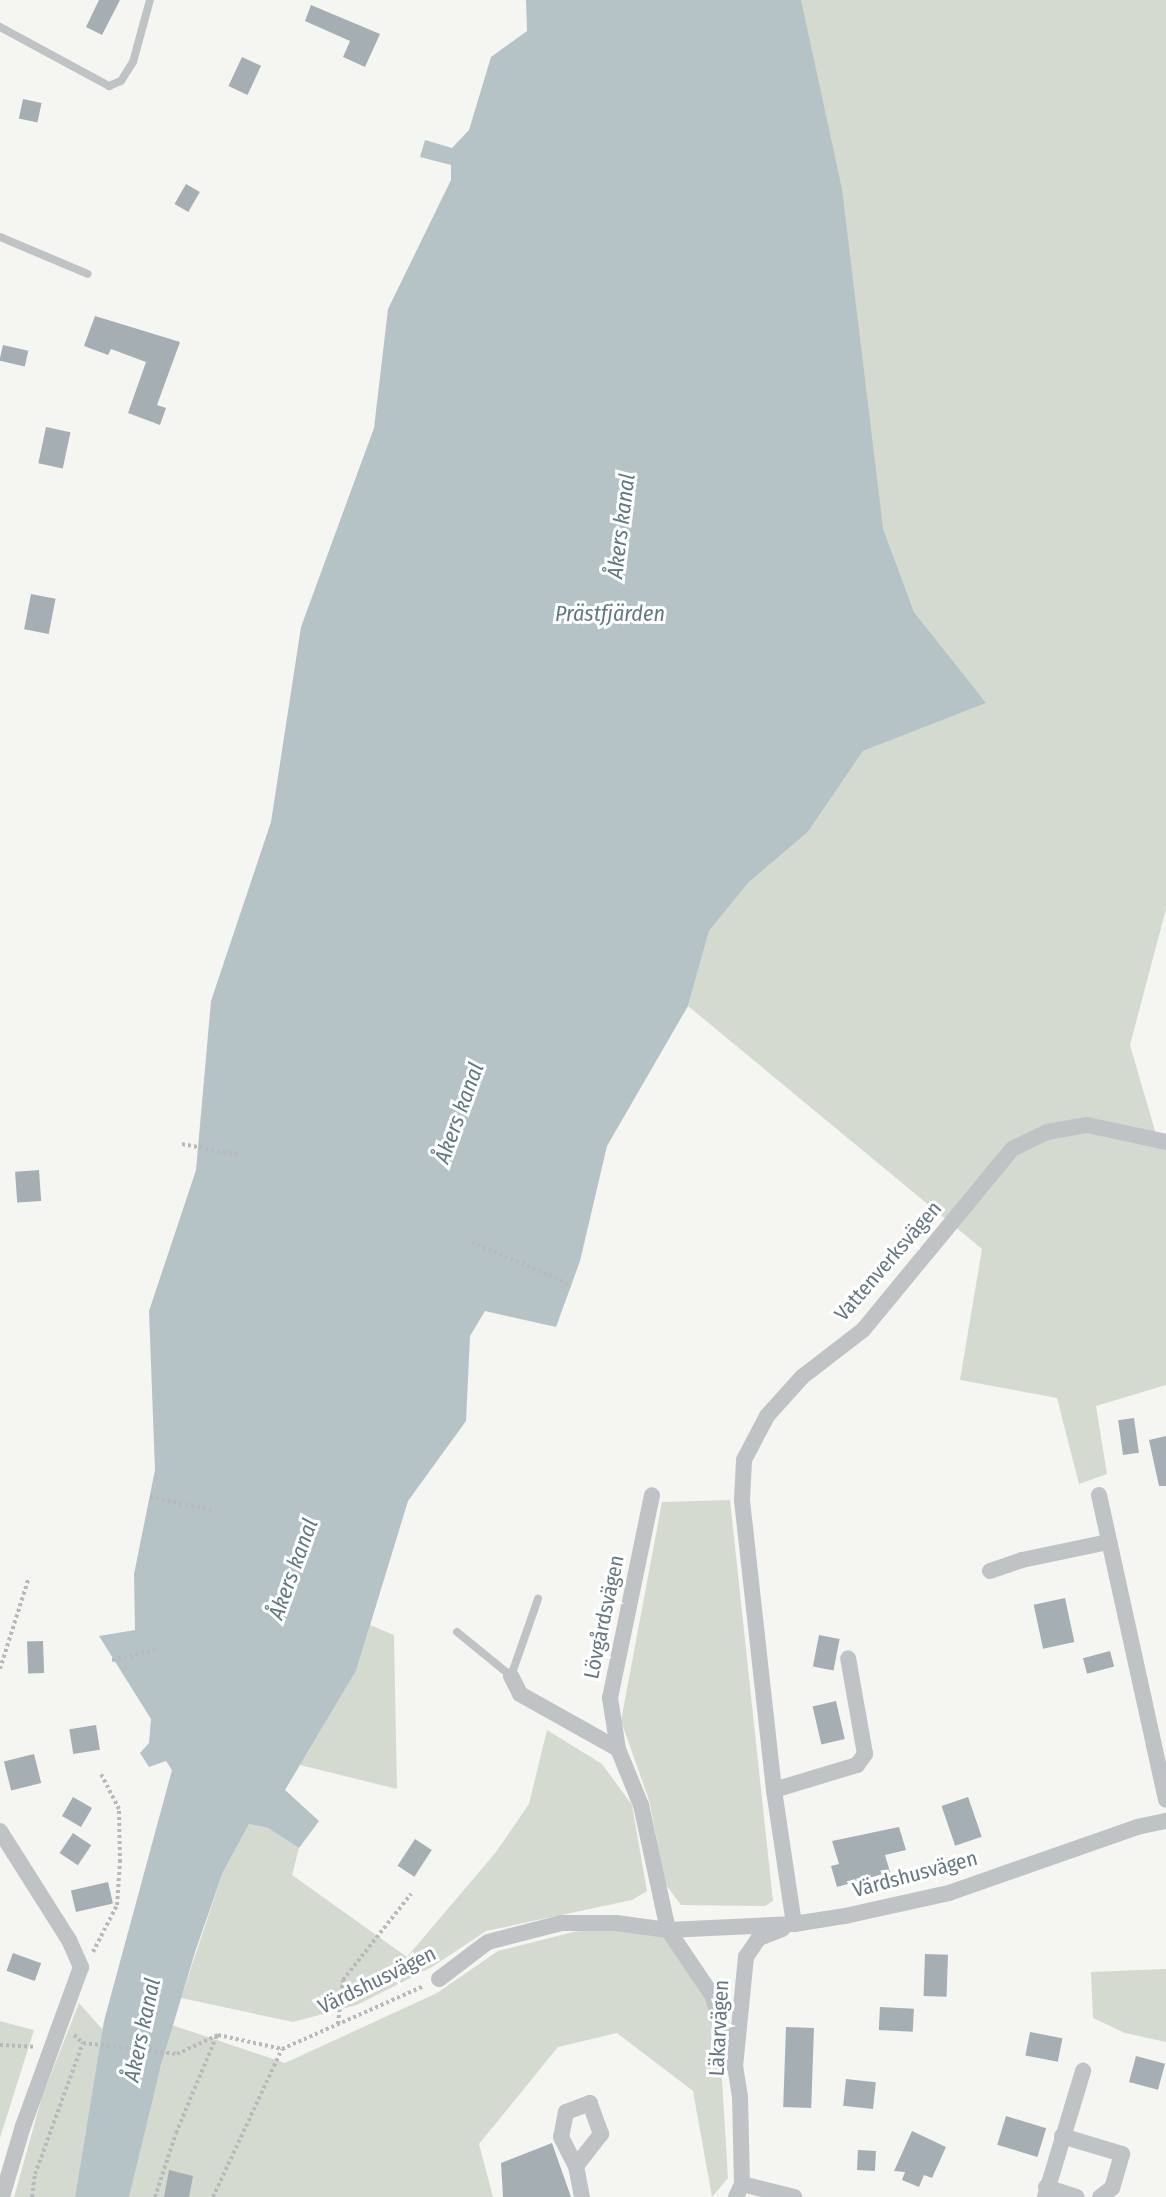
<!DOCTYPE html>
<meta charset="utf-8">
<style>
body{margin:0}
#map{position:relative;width:1166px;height:2197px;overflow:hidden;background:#f5f5f2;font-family:"Fira Sans Condensed",sans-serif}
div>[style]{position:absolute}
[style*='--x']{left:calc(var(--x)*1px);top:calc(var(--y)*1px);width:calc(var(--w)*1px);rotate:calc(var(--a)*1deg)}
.green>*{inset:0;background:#d5dad1}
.water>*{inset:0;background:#b5c3c6}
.building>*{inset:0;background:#a5afb3;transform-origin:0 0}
.path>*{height:4px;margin-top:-2px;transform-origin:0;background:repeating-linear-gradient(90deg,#b7babc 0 3px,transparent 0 6px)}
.service>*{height:8px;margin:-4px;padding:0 4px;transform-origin:4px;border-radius:4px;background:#bfc3c6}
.minor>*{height:16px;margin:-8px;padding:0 8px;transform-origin:8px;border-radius:8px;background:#bfc3c6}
span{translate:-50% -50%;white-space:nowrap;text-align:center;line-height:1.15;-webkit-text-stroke:6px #fff;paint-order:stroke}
.street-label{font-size:21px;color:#657882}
.water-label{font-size:22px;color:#617a7f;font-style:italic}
</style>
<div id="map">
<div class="green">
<i style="clip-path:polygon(771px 0,1166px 0,1166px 909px,1130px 1045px,1158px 1141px,1166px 1144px,1166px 1385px,1096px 1406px,1107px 1474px,1079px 1484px,1057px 1398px,960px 1380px,982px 1249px,688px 1006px,709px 931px,749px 882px,808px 832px,863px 751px,985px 703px,914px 612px,883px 528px)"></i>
<i style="clip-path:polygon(730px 1500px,773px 1901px,765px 1906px,681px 1905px,666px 1885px,649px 1800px,621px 1721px,662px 1502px)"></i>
<i style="clip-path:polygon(370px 1625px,394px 1635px,397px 1789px,300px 1765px,356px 1671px)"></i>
<i style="clip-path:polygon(547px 1730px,602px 1764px,632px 1805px,647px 1891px,632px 1900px,486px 1931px,432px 1967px,357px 2005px,293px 2022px,181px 1998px,223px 1872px,249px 1824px,268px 1828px,299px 1848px,292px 1875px,407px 1957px,496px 1852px,529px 1804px)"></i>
<i style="clip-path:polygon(648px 1922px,688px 1950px,717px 1996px,728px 2178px,712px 2197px,693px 2091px,617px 2033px,558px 2047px,479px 2144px,493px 2197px,129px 2197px,134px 2164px,172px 2025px,285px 2063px,437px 1993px,498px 1951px,573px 1932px)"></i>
<i style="clip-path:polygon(1166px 1969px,1166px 2042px,1125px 2033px,1093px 2018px,1091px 1972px)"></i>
<i style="clip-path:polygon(79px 2003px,103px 2030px,75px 2197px,14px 2197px,42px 2097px)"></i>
<i style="clip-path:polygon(0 2021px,34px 2030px,0 2138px)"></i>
</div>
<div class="water">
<i style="clip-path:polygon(526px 0,801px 0,842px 189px,883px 528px,914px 612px,986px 703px,863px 751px,808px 832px,749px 882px,709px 931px,688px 1006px,607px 1146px,580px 1261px,556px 1327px,485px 1311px,470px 1336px,466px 1421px,408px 1501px,356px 1671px,285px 1790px,319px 1821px,299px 1848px,268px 1828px,249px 1824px,223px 1872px,196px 1949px,161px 2065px,129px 2197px,75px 2197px,104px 2021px,172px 1770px,166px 1761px,149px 1767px,140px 1753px,149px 1743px,151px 1719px,99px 1636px,135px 1630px,134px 1574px,155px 1470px,149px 1311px,196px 1170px,211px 1001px,271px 822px,301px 627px,374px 428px,388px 309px,451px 180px,451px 165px,420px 157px,425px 140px,452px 148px,469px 130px,491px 57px,527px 31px)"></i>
</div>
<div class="building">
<i style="clip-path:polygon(99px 0,120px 0,102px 35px,86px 27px)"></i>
<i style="clip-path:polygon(311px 5px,380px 34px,365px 67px,343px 57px,350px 41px,305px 21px)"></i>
<i style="left:242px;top:57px;width:21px;height:32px;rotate:25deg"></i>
<i style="left:23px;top:99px;width:19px;height:20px;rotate:12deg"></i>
<i style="left:186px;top:184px;width:16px;height:23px;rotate:30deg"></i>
<i style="clip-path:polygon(95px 316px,180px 342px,157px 405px,166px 408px,160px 425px,128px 413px,146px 362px,111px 349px,108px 355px,84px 346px)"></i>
<i style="left:3px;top:345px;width:26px;height:16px;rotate:13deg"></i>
<i style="left:46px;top:427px;width:25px;height:37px;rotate:12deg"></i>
<i style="left:31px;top:594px;width:25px;height:36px;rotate:11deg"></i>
<i style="left:39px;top:1170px;width:31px;height:24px;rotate:86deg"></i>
<i style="left:1134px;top:1418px;width:35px;height:16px;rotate:82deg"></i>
<i style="clip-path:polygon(1166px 1436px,1166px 1486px,1159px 1486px,1149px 1440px)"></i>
<i style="left:1065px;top:1598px;width:45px;height:32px;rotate:78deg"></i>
<i style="left:819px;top:1635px;width:21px;height:32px;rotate:11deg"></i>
<i style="left:43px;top:1641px;width:32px;height:16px;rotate:88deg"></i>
<i style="left:1110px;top:1651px;width:16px;height:28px;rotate:75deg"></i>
<i style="left:836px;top:1701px;width:39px;height:24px;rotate:77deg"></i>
<i style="left:96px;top:1725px;width:25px;height:27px;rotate:81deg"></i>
<i style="left:34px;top:1754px;width:30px;height:31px;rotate:76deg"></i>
<i style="left:73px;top:1797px;width:22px;height:22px;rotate:30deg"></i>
<i style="left:968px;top:1797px;width:42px;height:28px;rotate:71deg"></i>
<i style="clip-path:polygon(899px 1827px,906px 1850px,885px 1855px,890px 1872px,837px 1887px,831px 1866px,839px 1864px,832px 1841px)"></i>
<i style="left:73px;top:1833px;width:22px;height:24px;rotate:34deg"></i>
<i style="left:415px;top:1839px;width:20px;height:32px;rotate:33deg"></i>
<i style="left:108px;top:1882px;width:22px;height:38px;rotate:77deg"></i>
<i style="left:13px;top:1953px;width:30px;height:19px;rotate:20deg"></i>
<i style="left:925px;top:1954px;width:23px;height:42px;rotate:2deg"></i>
<i style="left:880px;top:2007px;width:34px;height:23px;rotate:3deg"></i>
<i style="left:786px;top:2027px;width:28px;height:80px;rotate:2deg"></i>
<i style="left:1030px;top:2032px;width:33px;height:24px;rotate:11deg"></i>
<i style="left:1136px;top:2056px;width:30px;height:27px;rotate:15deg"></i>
<i style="left:846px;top:2079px;width:30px;height:27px;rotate:6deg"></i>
<i style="left:1006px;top:2116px;width:42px;height:30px;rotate:17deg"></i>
<i style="clip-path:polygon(912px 2131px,946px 2147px,932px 2178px,924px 2175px,919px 2187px,902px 2180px,905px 2172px,894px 2171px)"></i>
<i style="clip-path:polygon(552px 2143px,571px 2197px,503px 2197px,501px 2163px)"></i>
<i style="left:858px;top:2150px;width:18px;height:20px;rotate:3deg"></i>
<i style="clip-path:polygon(169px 2170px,193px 2176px,189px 2197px,164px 2197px)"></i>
</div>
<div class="path">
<i style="--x:182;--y:1144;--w:57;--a:11.1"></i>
<i style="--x:472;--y:1242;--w:108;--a:23.5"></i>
<i style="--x:150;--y:1497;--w:63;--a:11.8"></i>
<i style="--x:112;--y:1660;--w:44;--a:-13.1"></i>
<i style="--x:0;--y:1669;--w:96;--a:-72.5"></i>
<i style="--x:93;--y:1952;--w:53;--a:-62.9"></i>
<i style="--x:117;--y:1905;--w:43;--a:-86"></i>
<i style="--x:120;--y:1862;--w:53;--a:-91.1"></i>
<i style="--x:119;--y:1809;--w:42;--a:-117.2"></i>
<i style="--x:338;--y:2024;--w:44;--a:-83.5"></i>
<i style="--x:343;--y:1980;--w:110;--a:-51.7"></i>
<i style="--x:74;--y:2035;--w:12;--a:42"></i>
<i style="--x:83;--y:2043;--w:95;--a:6.7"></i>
<i style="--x:177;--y:2054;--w:45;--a:-24.9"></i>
<i style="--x:218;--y:2035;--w:66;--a:12.3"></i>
<i style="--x:282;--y:2049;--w:155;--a:-23.9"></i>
<i style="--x:0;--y:2045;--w:35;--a:3"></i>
<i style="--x:32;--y:2197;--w:23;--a:-83"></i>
<i style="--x:35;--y:2174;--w:140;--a:-69.9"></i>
<i style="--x:155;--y:2197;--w:67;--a:-71.8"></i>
<i style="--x:176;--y:2133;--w:106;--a:-67.3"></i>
<i style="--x:213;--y:2197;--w:163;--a:-65"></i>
</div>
<div class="service">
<i style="--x:0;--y:27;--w:124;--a:28.4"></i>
<i style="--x:109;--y:86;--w:13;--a:-23"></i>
<i style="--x:121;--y:81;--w:22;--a:-58"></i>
<i style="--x:133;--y:62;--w:64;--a:-74.7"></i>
<i style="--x:0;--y:237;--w:95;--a:22.8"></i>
<i style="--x:457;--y:1632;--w:70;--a:39.2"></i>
<i style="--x:511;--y:1676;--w:82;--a:-70.7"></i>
</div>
<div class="minor">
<i style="--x:1099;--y:1495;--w:312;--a:77.6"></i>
<i style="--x:990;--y:1571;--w:34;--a:-19"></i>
<i style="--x:1022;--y:1560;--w:88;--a:-11.8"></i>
<i style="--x:511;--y:1676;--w:20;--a:63"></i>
<i style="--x:520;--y:1694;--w:112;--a:29.3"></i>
<i style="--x:618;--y:1749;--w:61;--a:67.7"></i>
<i style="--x:641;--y:1805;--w:128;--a:77.8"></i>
<i style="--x:668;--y:1930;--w:126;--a:-2.7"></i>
<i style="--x:794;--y:1924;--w:52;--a:-8.9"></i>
<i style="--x:845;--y:1916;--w:107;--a:-12.5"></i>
<i style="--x:949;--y:1893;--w:199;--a:-19.3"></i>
<i style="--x:1137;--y:1827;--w:30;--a:-12"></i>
<i style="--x:618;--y:1749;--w:52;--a:-98.9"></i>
<i style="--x:610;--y:1698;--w:207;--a:-78.3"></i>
<i style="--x:774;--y:1790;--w:87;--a:-16.8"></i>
<i style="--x:857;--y:1765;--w:14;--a:-54"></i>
<i style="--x:865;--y:1754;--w:97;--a:-100"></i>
<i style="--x:0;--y:1831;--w:129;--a:57.7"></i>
<i style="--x:69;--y:1940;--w:30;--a:66"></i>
<i style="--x:81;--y:1967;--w:169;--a:110"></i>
<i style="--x:23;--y:2126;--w:74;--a:106.5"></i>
<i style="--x:794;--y:1924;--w:135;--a:-98.5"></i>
<i style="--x:774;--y:1790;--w:292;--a:-96.3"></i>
<i style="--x:742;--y:1500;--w:40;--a:-87.1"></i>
<i style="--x:744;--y:1460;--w:50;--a:-62.4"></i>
<i style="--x:767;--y:1416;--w:52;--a:-48.1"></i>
<i style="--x:802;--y:1377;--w:77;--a:-37.6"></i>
<i style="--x:863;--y:1330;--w:234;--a:-50.5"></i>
<i style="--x:1012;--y:1149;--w:39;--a:-26"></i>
<i style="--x:1047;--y:1132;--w:41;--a:-9.9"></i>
<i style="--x:1087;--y:1125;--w:81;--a:12.1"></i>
<i style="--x:439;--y:1979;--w:61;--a:-37.1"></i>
<i style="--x:488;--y:1942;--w:76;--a:-14.4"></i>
<i style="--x:562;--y:1923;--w:54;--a:0"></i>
<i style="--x:616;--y:1923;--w:52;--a:7.7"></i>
<i style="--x:668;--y:1930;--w:78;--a:55.9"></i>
<i style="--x:712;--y:1995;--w:76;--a:72.3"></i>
<i style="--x:1062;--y:2136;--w:63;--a:16.7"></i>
<i style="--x:1122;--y:2154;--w:35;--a:106"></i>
<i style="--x:1112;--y:2188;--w:15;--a:143"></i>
<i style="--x:576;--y:2166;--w:41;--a:-52"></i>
<i style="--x:601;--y:2134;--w:33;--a:-110"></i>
<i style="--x:590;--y:2103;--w:26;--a:159"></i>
<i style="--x:566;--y:2112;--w:25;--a:101"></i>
<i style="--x:561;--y:2137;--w:33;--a:63"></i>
<i style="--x:576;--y:2166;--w:32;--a:79"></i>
<i style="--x:742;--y:2184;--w:54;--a:14"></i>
<i style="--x:1046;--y:2187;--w:32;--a:18"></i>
<i style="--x:736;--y:2197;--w:14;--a:-65"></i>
<i style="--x:742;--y:2184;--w:87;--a:-91.3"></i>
<i style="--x:740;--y:2097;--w:30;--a:-99"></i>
<i style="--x:735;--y:2067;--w:111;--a:-84.3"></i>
<i style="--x:746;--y:1957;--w:23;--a:-56"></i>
<i style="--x:759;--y:1938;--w:25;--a:-21"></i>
<i style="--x:1045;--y:2197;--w:132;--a:-73.2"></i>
</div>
<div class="street-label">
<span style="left:888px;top:1261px;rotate:-49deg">Vattenverksvägen</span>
<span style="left:604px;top:1617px;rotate:-78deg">Lövgårdsvägen</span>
<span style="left:915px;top:1874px;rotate:-15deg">Värdshusvägen</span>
<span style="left:377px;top:1980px;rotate:-26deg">Värdshusvägen</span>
<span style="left:719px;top:2028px;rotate:-87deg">Läkarvägen</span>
</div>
<div class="water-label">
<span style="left:621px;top:526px;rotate:-83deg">Åkers kanal</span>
<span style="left:610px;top:614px">Prästfjärden</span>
<span style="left:459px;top:1113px;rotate:-70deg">Åkers kanal</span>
<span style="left:293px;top:1569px;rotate:-70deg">Åkers kanal</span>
<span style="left:142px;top:2030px;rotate:-78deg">Åkers kanal</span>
</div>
</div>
